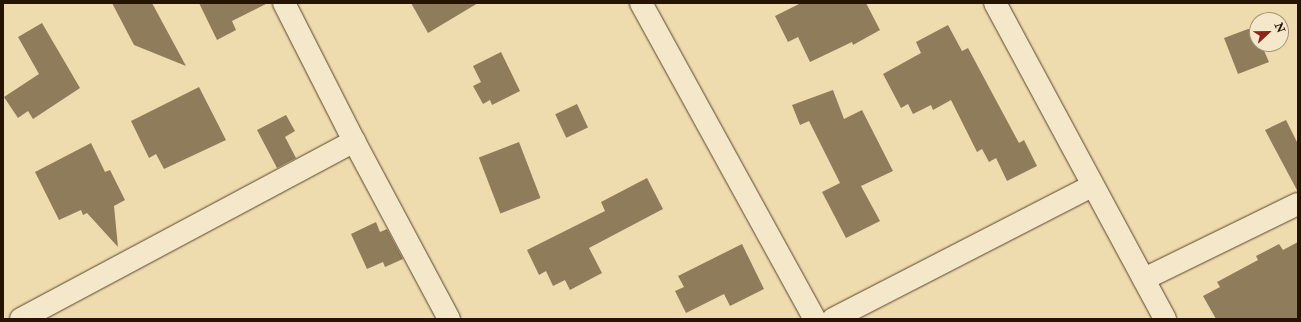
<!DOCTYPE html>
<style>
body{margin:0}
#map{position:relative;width:1301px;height:322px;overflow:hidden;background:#efdcae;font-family:"IM FELL Double Pica",serif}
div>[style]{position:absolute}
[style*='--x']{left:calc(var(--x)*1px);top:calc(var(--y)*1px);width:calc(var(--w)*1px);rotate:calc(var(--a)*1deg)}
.building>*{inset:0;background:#8f7c5a;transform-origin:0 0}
.roads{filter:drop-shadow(0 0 1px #58452c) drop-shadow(0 0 1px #58452c)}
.street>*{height:22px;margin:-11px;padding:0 11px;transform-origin:11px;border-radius:11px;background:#f5e8ca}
span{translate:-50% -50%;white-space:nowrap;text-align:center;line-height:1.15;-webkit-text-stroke:3.5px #f5e8ca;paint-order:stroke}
.frame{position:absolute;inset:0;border:4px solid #261300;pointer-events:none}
.north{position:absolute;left:1249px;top:12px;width:40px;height:40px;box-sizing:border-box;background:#f5e8ca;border:1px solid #a29379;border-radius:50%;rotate:68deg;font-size:11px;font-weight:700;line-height:16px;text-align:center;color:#261300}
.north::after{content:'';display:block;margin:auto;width:14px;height:18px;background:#8f2418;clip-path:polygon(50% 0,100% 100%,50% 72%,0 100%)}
</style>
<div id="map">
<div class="building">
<i style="clip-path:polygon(112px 3px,152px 3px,186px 66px,134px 45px)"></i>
<i style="clip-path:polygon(199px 3px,268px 3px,232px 21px,236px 30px,217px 40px)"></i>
<i style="clip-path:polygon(411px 3px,478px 3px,428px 33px)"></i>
<i style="clip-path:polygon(801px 3px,866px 3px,880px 30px,853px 45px,852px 42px,810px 62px,798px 37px,788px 42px,775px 16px)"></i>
<i style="clip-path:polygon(42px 23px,80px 88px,33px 119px,28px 111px,18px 118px,4px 97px,39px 74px,18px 37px)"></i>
<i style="clip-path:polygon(948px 25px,962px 51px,968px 48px,1019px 143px,1024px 140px,1037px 166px,1007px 181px,996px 158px,989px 162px,982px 149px,977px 152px,951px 100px,933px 110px,931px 105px,913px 114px,908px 104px,901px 108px,883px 74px,921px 53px,916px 42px)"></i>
<i style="clip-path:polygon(1248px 29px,1255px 29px,1257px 44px,1261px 44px,1269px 62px,1238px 74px,1224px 38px)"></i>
<i style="clip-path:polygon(501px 52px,520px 91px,492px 105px,490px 100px,483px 104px,473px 86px,481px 82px,473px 66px)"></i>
<i style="clip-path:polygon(199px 87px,226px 140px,164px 169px,156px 154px,149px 158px,131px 121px)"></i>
<i style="clip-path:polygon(833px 90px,844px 119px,862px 110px,893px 171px,861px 186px,880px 221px,846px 238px,822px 192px,840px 183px,809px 121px,800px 125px,792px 105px)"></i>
<i style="left:577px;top:104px;width:26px;height:24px;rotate:65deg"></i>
<i style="clip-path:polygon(286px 115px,295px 131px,285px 137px,296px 158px,277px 168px,257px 130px)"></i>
<i style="clip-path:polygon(1286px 120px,1298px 144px,1298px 192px,1265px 130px)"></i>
<i style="left:519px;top:142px;width:60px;height:43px;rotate:69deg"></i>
<i style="clip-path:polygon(91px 143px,105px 172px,110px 170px,125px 200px,114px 206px,118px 247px,87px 213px,83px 215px,81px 210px,59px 220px,35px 172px)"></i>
<i style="clip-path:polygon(647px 178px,663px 209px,589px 248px,602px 273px,570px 290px,565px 280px,553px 286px,546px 271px,539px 275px,527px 250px,605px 211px,601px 202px)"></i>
<i style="clip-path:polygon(376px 222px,380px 232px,387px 229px,403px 259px,385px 267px,383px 262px,367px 269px,351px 234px)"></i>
<i style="clip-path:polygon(1298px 242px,1298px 319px,1216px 319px,1203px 296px,1220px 287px,1217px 282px,1258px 260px,1256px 256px,1279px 244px,1283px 250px)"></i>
<i style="clip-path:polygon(742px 244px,764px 289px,730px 306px,724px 294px,686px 313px,675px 291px,684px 287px,678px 276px)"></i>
</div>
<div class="roads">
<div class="street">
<i style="--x:284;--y:3;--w:155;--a:63.1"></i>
<i style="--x:354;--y:141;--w:202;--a:61.9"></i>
<i style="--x:641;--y:3;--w:361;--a:61.2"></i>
<i style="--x:995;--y:3;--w:359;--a:61.7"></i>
<i style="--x:1144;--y:279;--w:171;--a:-26"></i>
<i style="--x:21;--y:319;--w:378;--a:-28.1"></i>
<i style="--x:833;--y:319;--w:291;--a:-27.2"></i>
</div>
</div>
<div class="frame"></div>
<div class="north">N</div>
</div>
